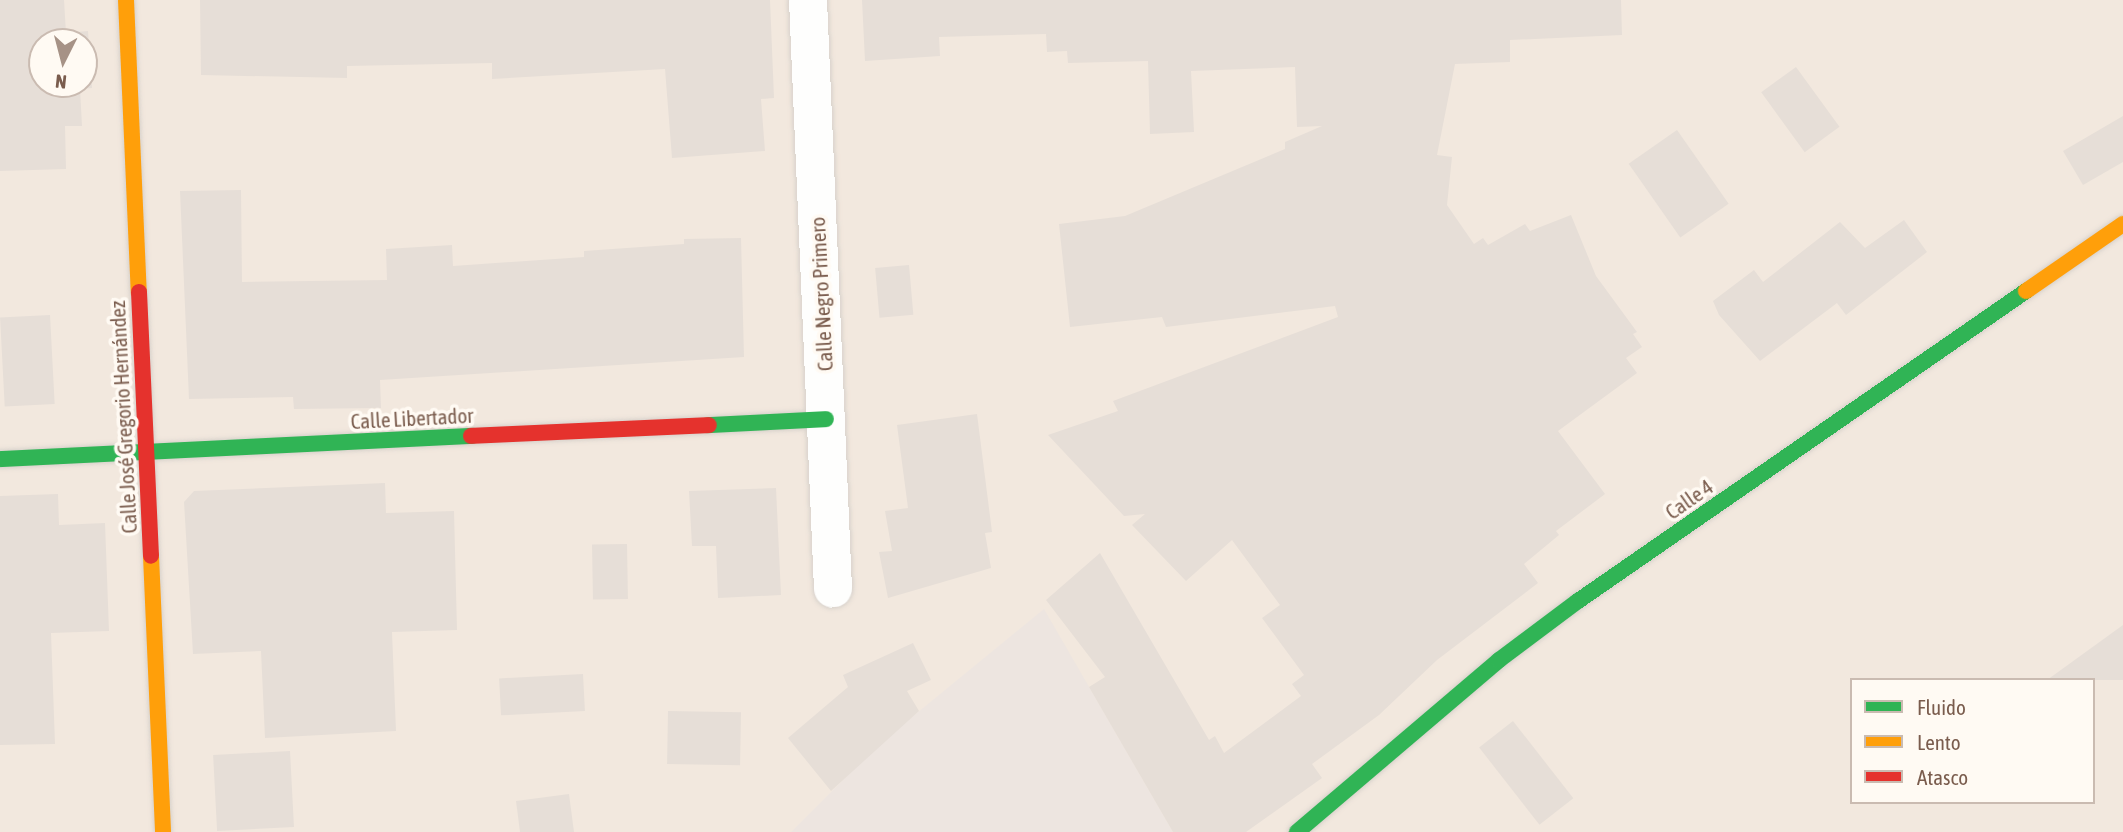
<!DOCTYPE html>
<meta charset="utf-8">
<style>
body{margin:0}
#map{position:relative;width:2123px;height:832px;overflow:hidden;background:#f9f5f0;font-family:"Asap Condensed",sans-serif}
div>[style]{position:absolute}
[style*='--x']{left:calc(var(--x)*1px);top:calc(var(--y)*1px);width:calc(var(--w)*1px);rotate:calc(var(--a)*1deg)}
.residential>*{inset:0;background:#f2e8de}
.industrial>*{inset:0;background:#ede5e0}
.building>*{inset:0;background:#e6ded7;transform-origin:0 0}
.roads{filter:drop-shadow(0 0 2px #d7d1cb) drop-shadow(0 0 2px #d7d1cb)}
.street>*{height:38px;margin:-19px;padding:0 19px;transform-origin:19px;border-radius:19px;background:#fefefd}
.fast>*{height:16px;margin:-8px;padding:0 8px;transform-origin:8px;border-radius:8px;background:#30b455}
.slow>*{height:16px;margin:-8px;padding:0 8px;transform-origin:8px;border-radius:8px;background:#ff9f0a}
.jam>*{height:16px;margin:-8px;padding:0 8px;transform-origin:8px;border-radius:8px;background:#e5322d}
span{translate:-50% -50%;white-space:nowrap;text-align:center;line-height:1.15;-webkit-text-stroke:7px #fffaf3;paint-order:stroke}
.street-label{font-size:21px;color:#7a5c4d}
.legend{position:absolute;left:1850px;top:678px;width:245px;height:126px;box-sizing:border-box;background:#fffaf3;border:2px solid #cabbb1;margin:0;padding:9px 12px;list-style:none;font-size:21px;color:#7a5c4d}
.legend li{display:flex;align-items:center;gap:14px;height:35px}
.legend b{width:35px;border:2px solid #cabbb1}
.north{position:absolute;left:28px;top:28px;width:70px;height:70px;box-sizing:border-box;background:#fffaf3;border:2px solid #cabbb1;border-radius:50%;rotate:186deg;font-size:19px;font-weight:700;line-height:28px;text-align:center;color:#7a5c4d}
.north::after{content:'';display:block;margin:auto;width:24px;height:32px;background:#a69286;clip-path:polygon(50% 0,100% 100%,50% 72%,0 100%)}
</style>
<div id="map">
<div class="residential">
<i style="clip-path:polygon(evenodd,0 0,2123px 0,2123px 832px,0 832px,0 0,42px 42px,84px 42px,84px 84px,42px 84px,42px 42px,0 0,1852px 680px,2093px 680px,2093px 802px,1852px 802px,1852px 680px)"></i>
</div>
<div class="industrial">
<i style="clip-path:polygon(1044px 609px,1173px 832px,791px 832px,878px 745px)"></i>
</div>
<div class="building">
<i style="clip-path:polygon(evenodd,0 0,64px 0,66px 33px,88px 31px,92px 88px,80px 89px,82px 126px,65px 126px,66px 169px,0 171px,0 0,42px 42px,84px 42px,84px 84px,42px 84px,42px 42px)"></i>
<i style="clip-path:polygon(200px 0,770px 0,774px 98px,761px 99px,765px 151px,672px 158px,665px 69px,492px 79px,492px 63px,347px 66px,347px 78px,201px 75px)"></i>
<i style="clip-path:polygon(862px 0,1621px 0,1622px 35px,1510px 40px,1510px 62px,1455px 64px,1437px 155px,1452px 157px,1447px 205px,1474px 244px,1483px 238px,1488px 245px,1525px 224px,1530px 231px,1571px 215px,1596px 276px,1637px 332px,1633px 334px,1642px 347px,1626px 358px,1637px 373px,1558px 431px,1605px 494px,1556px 531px,1559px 535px,1524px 564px,1538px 583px,1437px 660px,1379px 715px,1312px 764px,1322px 778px,1246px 832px,1173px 832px,1089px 687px,1105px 677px,1046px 600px,1100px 553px,1209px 740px,1215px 736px,1224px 753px,1301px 696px,1292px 684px,1304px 675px,1262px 618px,1280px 605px,1232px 540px,1186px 581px,1132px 525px,1145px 514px,1124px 516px,1048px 435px,1118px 411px,1113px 401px,1338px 317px,1335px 306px,1166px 327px,1162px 317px,1070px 327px,1059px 224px,1125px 216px,1285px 149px,1285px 142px,1322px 126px,1297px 127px,1295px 67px,1191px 71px,1194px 132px,1150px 134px,1148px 61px,1068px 63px,1067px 51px,1047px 52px,1046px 34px,939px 37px,940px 56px,865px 61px)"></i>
<i style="left:1796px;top:67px;width:74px;height:43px;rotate:54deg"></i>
<i style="clip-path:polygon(2123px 116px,2123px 162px,2083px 185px,2063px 151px)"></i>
<i style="left:1677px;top:130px;width:90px;height:59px;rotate:55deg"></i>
<i style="clip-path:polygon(241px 190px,242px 282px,387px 280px,386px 249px,452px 245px,453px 266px,584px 257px,584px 251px,684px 244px,684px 239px,741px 238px,744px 357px,380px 380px,381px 408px,294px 409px,293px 397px,189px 399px,180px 191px)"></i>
<i style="clip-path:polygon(1904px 220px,1927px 252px,1846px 315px,1837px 303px,1760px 361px,1719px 315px,1713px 301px,1754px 270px,1763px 282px,1840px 222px,1865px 248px)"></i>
<i style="left:909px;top:265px;width:50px;height:34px;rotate:85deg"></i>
<i style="left:50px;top:315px;width:89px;height:50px;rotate:87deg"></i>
<i style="clip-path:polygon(977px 414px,992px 532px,985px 533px,991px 568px,888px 598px,879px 552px,892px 551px,885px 511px,908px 508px,897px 425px)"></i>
<i style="clip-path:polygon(385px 483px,386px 513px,454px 511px,457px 630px,392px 632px,396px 731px,265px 738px,261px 651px,193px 654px,184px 502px,194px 491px)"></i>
<i style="clip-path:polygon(776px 488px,781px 595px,718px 598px,716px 546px,692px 546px,689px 491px)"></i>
<i style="clip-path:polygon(58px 494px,59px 525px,105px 523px,109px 631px,51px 633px,55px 744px,0 745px,0 496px)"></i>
<i style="left:627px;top:544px;width:55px;height:35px;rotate:89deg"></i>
<i style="clip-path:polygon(2123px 625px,2123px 680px,2047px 680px)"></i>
<i style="clip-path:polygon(913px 643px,931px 680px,907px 691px,919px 711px,831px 791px,788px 738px,848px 687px,843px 675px)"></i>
<i style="left:583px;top:674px;width:37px;height:84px;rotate:87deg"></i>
<i style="left:668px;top:711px;width:73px;height:53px;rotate:1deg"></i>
<i style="left:1513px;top:721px;width:98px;height:43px;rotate:52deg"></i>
<i style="left:290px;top:751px;width:76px;height:77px;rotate:87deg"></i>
<i style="clip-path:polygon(569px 794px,574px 832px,520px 832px,516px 801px)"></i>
</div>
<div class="roads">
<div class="street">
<i style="--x:808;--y:0;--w:589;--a:87.57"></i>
</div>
<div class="fast">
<i style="--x:709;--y:425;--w:117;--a:-2.9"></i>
<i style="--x:0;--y:459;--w:472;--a:-2.8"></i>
<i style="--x:1297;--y:832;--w:265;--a:-40.4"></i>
<i style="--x:1499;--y:660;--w:99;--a:-36.8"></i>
<i style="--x:1578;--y:601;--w:545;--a:-34.68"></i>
</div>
<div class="slow">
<i style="--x:126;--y:0;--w:292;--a:87.5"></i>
<i style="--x:2026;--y:291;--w:118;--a:-34.6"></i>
<i style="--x:151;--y:556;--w:276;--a:87.5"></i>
</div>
<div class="jam">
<i style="--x:139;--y:292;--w:264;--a:87.4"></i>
<i style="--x:471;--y:436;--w:238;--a:-2.6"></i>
</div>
</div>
<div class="street-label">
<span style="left:821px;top:294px;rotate:-93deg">Calle Negro Primero</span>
<span style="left:123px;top:417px;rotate:-93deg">Calle José Gregorio Hernández</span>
<span style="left:412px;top:418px;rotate:-3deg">Calle Libertador</span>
<span style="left:1689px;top:499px;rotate:-35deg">Calle 4</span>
</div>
<ul class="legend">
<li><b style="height:9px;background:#30b455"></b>Fluido</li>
<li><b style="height:9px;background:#ff9f0a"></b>Lento</li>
<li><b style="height:9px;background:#e5322d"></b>Atasco</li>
</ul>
<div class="north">N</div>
</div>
